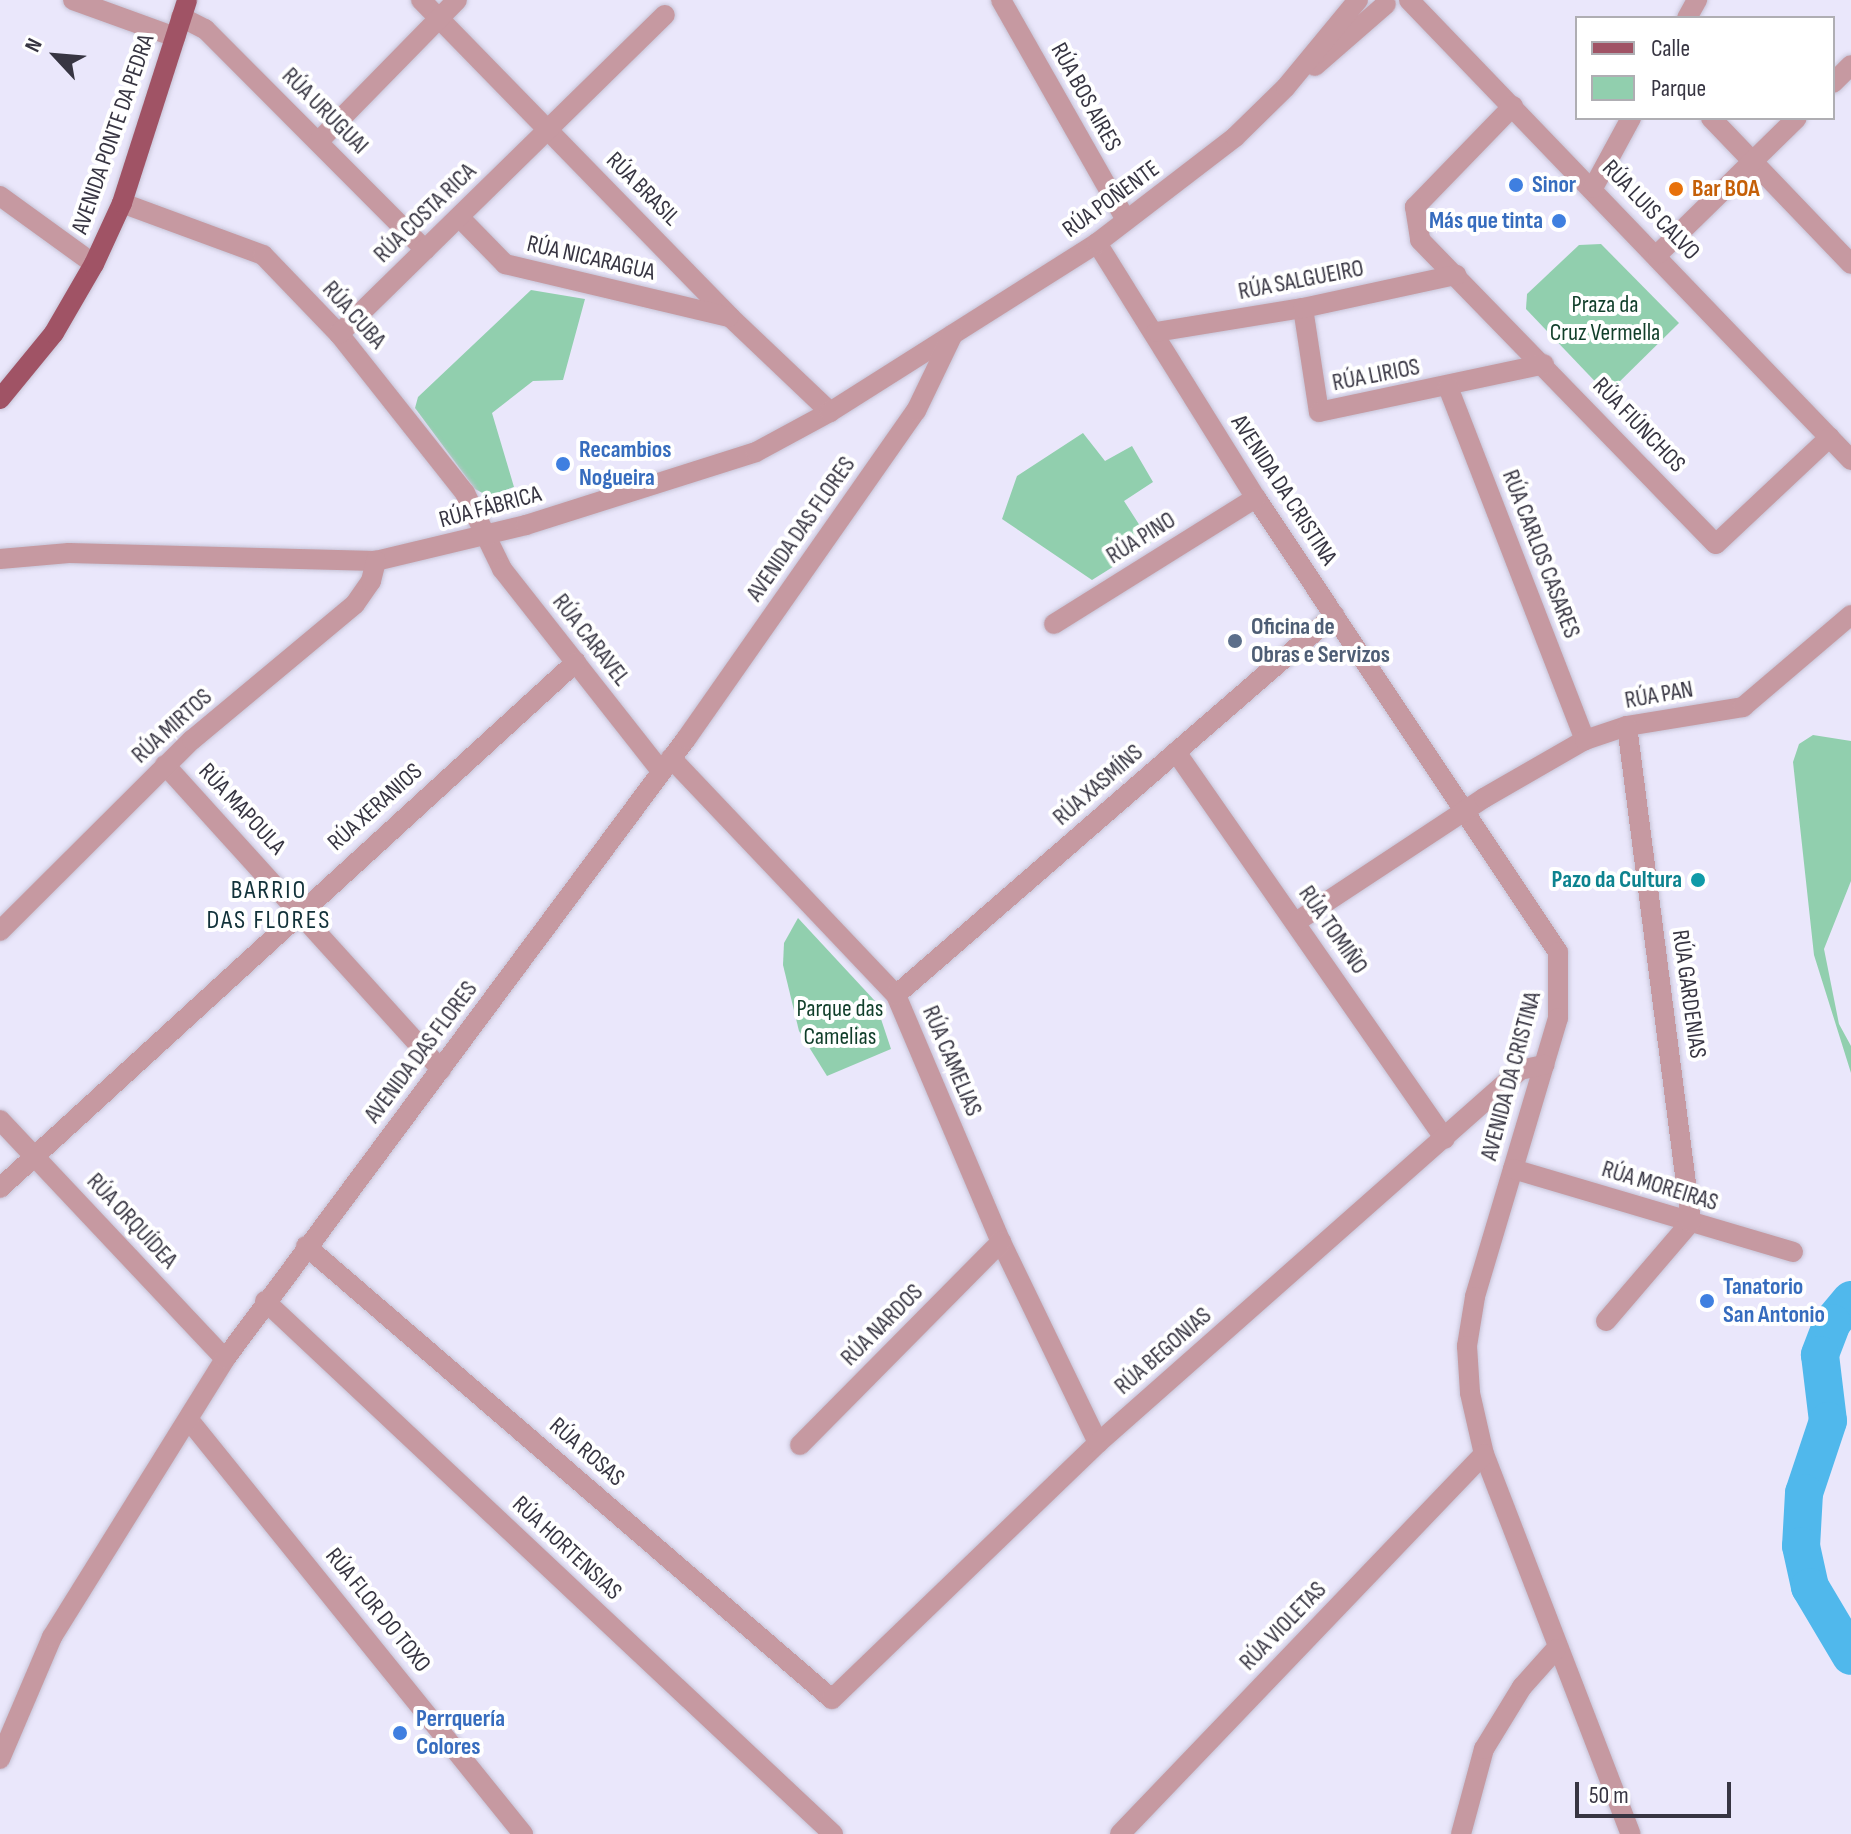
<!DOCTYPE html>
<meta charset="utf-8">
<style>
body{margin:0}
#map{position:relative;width:1851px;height:1834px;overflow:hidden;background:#eae7fb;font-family:"Sofia Sans Condensed",sans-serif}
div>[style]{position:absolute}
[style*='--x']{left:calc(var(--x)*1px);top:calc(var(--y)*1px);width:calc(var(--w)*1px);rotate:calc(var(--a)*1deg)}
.green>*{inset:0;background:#91cfae}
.river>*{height:38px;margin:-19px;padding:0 19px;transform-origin:19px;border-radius:19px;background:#50b8ec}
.roads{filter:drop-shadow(0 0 2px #c6c3d6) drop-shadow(0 0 2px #c6c3d6)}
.minor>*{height:20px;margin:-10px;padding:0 10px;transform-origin:10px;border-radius:10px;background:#c699a1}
.major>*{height:20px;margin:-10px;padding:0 10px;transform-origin:10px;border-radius:10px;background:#a05365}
.dots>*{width:22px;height:22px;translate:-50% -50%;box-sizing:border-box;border:4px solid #fff;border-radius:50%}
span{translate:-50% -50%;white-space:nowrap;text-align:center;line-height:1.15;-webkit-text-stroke:8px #fff;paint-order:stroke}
.street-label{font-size:24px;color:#373542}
.shop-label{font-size:24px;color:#366cbe;font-weight:700}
.left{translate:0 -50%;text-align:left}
.right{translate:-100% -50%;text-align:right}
.food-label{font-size:24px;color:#c56008;font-weight:700}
.park-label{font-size:24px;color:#103e2a}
.service-label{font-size:24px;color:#4e5e75;font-weight:700}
.culture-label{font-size:24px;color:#0d838f;font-weight:700}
.neighbourhood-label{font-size:26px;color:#12323a;letter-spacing:2px}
.legend{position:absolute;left:1575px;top:16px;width:260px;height:104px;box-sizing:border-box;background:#fff;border:2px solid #afaeb3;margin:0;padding:10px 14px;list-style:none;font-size:24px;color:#373542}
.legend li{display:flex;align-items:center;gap:16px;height:40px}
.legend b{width:40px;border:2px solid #afaeb3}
.north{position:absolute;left:16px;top:16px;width:80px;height:80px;-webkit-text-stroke:6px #fff;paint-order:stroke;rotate:296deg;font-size:22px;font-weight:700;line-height:32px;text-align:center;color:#373542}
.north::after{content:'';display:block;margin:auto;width:28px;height:36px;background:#373542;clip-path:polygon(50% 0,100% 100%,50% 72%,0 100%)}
.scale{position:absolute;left:1575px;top:1782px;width:156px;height:36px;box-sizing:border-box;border:4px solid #373542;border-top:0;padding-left:10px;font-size:24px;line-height:28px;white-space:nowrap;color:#373542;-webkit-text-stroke:6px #fff;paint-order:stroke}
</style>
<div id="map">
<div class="green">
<i style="clip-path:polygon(1601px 244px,1679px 323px,1607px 394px,1526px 309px,1527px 294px,1579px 245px)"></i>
<i style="clip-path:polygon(531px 290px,585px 299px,563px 380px,533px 381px,492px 413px,514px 487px,488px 496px,475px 489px,415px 408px,418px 397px)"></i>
<i style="clip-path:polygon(1083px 433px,1105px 461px,1132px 446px,1153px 482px,1124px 501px,1151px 543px,1092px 580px,1002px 519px,1017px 476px)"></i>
<i style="clip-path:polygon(1813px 735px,1851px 741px,1851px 881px,1824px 949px,1839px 1024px,1851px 1046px,1851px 1073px,1814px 955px,1793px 762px,1799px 744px)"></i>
<i style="clip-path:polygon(798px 918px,875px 1001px,891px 1049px,827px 1076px,799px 1031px,783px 965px,784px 943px)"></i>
</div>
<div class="river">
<i style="--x:1851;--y:1300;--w:30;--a:130"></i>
<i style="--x:1832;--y:1323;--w:34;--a:111"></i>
<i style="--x:1820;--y:1355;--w:66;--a:83.1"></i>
<i style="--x:1828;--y:1421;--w:76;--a:108.4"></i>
<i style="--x:1804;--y:1493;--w:53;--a:93.2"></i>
<i style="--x:1801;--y:1546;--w:42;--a:77.6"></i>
<i style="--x:1810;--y:1587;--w:80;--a:59.3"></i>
</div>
<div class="roads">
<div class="minor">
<i style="--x:73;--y:0;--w:109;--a:19.9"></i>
<i style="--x:421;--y:0;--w:443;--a:45.7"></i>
<i style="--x:730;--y:317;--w:138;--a:43.5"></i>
<i style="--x:1001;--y:0;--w:253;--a:60.4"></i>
<i style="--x:1409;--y:0;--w:638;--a:46.14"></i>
<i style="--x:181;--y:17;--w:27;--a:27"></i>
<i style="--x:205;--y:29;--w:312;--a:45.1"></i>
<i style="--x:1687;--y:18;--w:21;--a:-61"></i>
<i style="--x:1315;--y:66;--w:94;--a:-41.1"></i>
<i style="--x:1833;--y:83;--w:25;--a:-45"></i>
<i style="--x:1513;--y:106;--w:141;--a:134.1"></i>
<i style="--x:1415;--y:207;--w:33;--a:81"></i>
<i style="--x:1420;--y:240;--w:424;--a:45.8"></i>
<i style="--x:1716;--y:544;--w:156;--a:-43.2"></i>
<i style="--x:1711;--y:118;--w:202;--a:46.2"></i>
<i style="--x:319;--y:141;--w:197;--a:-45.6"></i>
<i style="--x:1593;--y:188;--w:80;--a:-61.5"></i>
<i style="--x:0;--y:196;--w:116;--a:35.9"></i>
<i style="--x:122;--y:203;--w:150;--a:20.2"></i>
<i style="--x:263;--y:255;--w:110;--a:46.1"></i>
<i style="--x:339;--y:334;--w:203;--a:51.6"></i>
<i style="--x:465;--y:493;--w:85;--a:64"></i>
<i style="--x:502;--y:569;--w:257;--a:51.8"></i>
<i style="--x:459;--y:217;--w:66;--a:45.6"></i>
<i style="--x:505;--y:264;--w:230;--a:13.3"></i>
<i style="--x:1097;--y:243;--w:301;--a:58.1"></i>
<i style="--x:1256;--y:498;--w:545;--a:56.37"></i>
<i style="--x:1558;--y:952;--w:66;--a:90"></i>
<i style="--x:1558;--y:1018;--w:291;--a:106.6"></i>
<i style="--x:1475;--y:1297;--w:50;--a:99.3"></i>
<i style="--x:1467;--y:1346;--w:47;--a:86.3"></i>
<i style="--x:1470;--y:1393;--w:63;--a:77.1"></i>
<i style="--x:1484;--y:1454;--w:407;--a:68.9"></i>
<i style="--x:1658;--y:254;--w:194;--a:-44.4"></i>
<i style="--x:1303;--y:308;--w:105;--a:81.3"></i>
<i style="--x:1319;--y:412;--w:230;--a:-12"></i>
<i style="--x:1156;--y:332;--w:149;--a:-9.3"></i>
<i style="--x:1303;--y:308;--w:157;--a:-12.2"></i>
<i style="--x:339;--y:334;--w:456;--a:-44.4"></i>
<i style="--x:1448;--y:387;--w:379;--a:68.8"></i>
<i style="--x:0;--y:559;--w:69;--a:-5"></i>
<i style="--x:69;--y:553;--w:307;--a:1.5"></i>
<i style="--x:376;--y:561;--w:154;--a:-13.5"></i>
<i style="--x:526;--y:525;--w:241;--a:-17.6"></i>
<i style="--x:756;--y:452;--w:84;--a:-28.4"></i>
<i style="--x:830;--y:412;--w:316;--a:-32.3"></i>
<i style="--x:1097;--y:243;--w:174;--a:-37.5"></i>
<i style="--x:1235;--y:137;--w:71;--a:-44.4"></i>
<i style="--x:1286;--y:87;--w:113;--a:-50.4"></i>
<i style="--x:1054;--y:624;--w:238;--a:-32"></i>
<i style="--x:1176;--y:752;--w:471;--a:55.2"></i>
<i style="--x:671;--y:758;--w:327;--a:46.5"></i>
<i style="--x:896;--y:995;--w:268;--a:67"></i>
<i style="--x:1001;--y:1242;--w:223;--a:64.2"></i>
<i style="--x:165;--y:765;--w:411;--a:47.8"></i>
<i style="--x:1296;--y:922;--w:225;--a:-33.4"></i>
<i style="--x:1484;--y:798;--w:116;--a:-29.9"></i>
<i style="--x:1585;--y:740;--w:44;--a:-18.4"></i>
<i style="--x:1627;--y:726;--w:118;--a:-9.3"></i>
<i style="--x:1743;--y:707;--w:142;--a:-40.4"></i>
<i style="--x:0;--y:931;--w:271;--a:-44.9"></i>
<i style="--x:192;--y:740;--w:212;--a:-39.8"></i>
<i style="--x:355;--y:604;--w:28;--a:-55"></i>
<i style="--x:371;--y:581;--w:21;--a:-76"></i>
<i style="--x:896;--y:995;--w:580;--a:-40.94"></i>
<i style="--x:0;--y:1120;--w:328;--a:46.7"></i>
<i style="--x:1513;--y:1169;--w:292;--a:16.5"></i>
<i style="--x:0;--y:1188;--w:780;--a:-42.4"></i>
<i style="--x:306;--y:1246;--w:694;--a:40.74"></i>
<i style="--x:832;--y:1699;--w:369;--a:-43.9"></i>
<i style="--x:1098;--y:1443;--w:563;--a:-41.47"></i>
<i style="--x:1520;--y:1070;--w:25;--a:-12"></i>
<i style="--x:265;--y:1301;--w:779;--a:43.18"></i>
<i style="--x:1606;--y:1321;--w:130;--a:-49.4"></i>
<i style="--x:1691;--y:1222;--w:500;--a:-97.35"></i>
<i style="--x:189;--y:1420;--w:532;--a:51.1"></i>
<i style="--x:800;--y:1445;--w:286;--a:-45.3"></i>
<i style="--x:0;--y:1759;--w:133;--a:-66.9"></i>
<i style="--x:52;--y:1637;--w:327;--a:-58.1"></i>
<i style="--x:225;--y:1359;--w:773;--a:-53.37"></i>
<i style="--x:686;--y:739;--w:401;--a:-55"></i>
<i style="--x:916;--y:411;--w:85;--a:-64.3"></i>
<i style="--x:1120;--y:1834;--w:526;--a:-46.23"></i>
<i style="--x:1461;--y:1834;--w:88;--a:-74.9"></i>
<i style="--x:1484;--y:1749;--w:73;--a:-58.5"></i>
<i style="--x:1522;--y:1687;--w:51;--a:-48.2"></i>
</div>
<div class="major">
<i style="--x:0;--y:399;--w:85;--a:-50.7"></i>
<i style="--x:54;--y:333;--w:80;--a:-59.9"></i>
<i style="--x:94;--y:264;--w:67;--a:-65.3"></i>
<i style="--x:122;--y:203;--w:213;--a:-72.2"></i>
</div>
</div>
<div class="dots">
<i style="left:1516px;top:185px;background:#3f7fe0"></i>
<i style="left:1676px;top:189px;background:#e8710a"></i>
<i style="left:1559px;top:221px;background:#3f7fe0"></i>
<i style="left:563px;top:464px;background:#3f7fe0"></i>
<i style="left:1235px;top:641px;background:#5c6f8a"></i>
<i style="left:1698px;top:880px;background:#0f9aa8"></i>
<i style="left:1707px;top:1301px;background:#3f7fe0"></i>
<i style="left:400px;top:1733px;background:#3f7fe0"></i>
</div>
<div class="street-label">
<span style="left:1086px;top:97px;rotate:61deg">RÚA BOS AIRES</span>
<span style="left:325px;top:111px;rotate:45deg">RÚA URUGUAI</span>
<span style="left:113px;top:134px;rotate:-71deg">AVENIDA PONTE DA PEDRA</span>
<span style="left:643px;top:189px;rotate:45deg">RÚA BRASIL</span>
<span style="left:1111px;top:199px;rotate:-36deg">RÚA POÑENTE</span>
<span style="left:1651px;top:210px;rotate:46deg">RÚA LUIS CALVO</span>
<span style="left:425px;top:213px;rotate:-44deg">RÚA COSTA RICA</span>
<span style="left:591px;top:258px;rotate:13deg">RÚA NICARAGUA</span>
<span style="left:1301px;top:280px;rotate:-11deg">RÚA SALGUEIRO</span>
<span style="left:354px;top:315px;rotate:48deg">RÚA CUBA</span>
<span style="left:1376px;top:375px;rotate:-11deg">RÚA LIRIOS</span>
<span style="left:1639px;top:425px;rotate:46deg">RÚA FIÚNCHOS</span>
<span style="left:1284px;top:490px;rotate:57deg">AVENIDA DA CRISTINA</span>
<span style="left:490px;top:507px;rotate:-15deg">RÚA FÁBRICA</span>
<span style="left:801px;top:529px;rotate:-55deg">AVENIDA DAS FLORES</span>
<span style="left:1141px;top:538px;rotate:-32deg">RÚA PINO</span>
<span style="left:1541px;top:554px;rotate:69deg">RÚA CARLOS CASARES</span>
<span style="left:591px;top:640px;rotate:52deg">RÚA CARAVEL</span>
<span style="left:1659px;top:695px;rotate:-10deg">RÚA PAN</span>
<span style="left:172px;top:726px;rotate:-42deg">RÚA MIRTOS</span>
<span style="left:1098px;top:785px;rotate:-41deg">RÚA XASMÍNS</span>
<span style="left:375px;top:807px;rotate:-42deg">RÚA XERANIOS</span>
<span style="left:242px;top:809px;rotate:47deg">RÚA MAPOULA</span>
<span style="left:1333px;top:930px;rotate:55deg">RÚA TOMIÑO</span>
<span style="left:1689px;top:994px;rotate:82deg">RÚA GARDENIAS</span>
<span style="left:421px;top:1052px;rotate:-53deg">AVENIDA DAS FLORES</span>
<span style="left:952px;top:1061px;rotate:67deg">RÚA CAMELIAS</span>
<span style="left:1511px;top:1076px;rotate:-75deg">AVENIDA DA CRISTINA</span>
<span style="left:1660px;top:1186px;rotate:17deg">RÚA MOREIRAS</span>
<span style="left:132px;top:1221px;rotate:47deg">RÚA ORQUÍDEA</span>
<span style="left:882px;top:1325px;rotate:-45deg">RÚA NARDOS</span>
<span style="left:1163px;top:1351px;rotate:-41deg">RÚA BEGONIAS</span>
<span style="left:587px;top:1452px;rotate:41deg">RÚA ROSAS</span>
<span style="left:567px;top:1548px;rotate:43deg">RÚA HORTENSIAS</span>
<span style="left:378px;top:1610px;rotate:51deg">RÚA FLOR DO TOXO</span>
<span style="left:1283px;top:1626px;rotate:-46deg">RÚA VIOLETAS</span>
</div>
<div class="shop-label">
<span class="left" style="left:1532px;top:185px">Sinor</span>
<span class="right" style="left:1543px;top:221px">Más que tinta</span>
<span class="left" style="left:579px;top:464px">Recambios<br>Nogueira</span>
<span class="left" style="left:1723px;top:1301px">Tanatorio<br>San Antonio</span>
<span class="left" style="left:416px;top:1733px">Perrquería<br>Colores</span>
</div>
<div class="food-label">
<span class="left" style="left:1692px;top:189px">Bar BOA</span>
</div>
<div class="park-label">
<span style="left:1605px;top:319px">Praza da<br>Cruz Vermella</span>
<span style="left:840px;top:1023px">Parque das<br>Camelias</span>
</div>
<div class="service-label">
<span class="left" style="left:1251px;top:641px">Oficina de<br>Obras e Servizos</span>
</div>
<div class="culture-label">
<span class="right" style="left:1682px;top:880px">Pazo da Cultura</span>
</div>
<div class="neighbourhood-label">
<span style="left:269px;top:906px">BARRIO<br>DAS FLORES</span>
</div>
<ul class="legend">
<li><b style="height:10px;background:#a05365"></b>Calle</li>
<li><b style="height:22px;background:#91cfae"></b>Parque</li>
</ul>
<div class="north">N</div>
<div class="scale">50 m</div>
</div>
